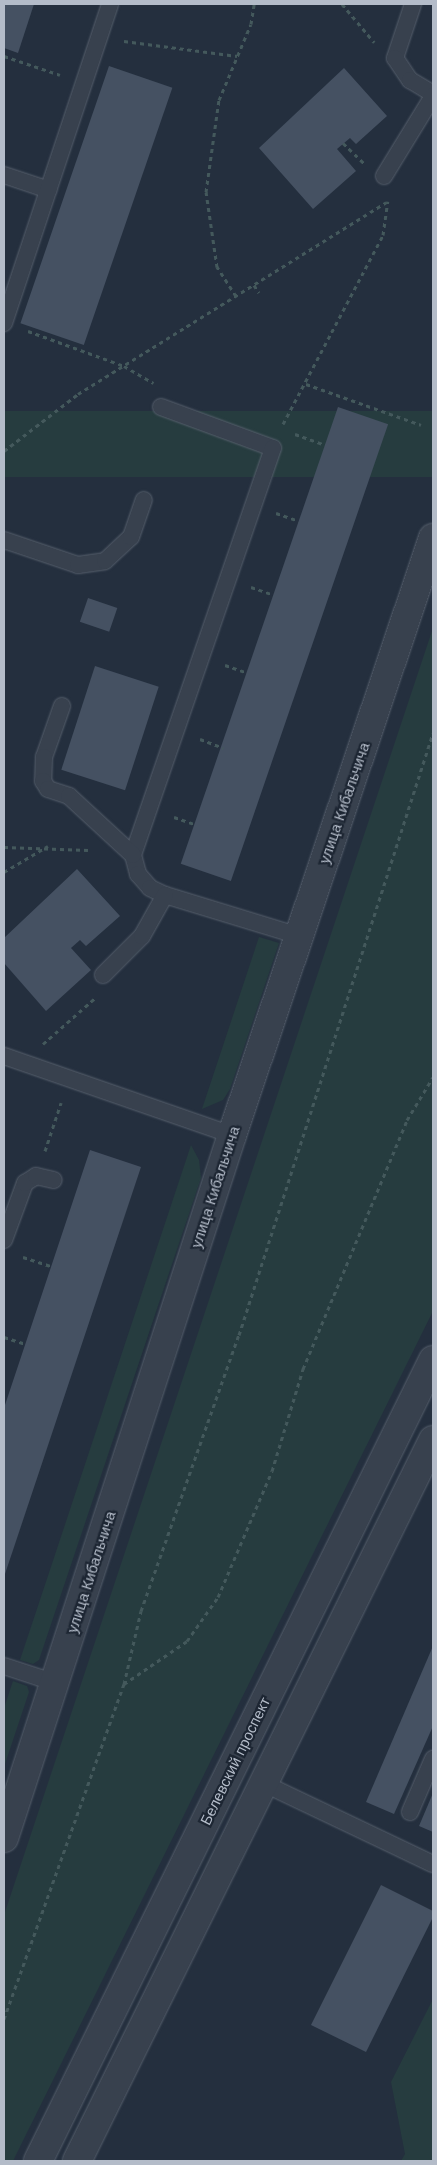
<!DOCTYPE html>
<meta charset="utf-8">
<style>
body{margin:0}
#map{position:relative;width:437px;height:2165px;overflow:hidden;background:#242f3e;font-family:Arial,sans-serif}
div>[style]{position:absolute}
[style*='--x']{left:calc(var(--x)*1px);top:calc(var(--y)*1px);width:calc(var(--w)*1px);rotate:calc(var(--a)*1deg)}
.green>*{inset:0;background:#263c3f;transform-origin:0 0}
.building>*{inset:0;background:#455162;transform-origin:0 0}
.path>*{height:3px;margin-top:-1.5px;transform-origin:0;background:repeating-linear-gradient(90deg,#44595c 0 4px,transparent 0 8px)}
.roads{filter:drop-shadow(0 0 1px #565f6c) drop-shadow(0 0 1px #565f6c)}
.service>*{height:16px;margin:-8px;padding:0 8px;transform-origin:8px;border-radius:8px;background:#38414e}
.minor>*{height:28px;margin:-14px;padding:0 14px;transform-origin:14px;border-radius:14px;background:#38414e}
.tertiary>*{height:28px;margin:-14px;padding:0 14px;transform-origin:14px;border-radius:14px;background:#38414e}
span{translate:-50% -50%;white-space:nowrap;text-align:center;line-height:1.15;-webkit-text-stroke:4.5px #1d2633;paint-order:stroke}
.street-label{font-size:15px;color:#b4bcc9}
.frame{position:absolute;inset:0;border:5px solid #b4bcc9;pointer-events:none}
</style>
<div id="map">
<div class="green">
<i style="left:433px;top:411px;width:66px;height:531px;rotate:90deg"></i>
<i style="clip-path:polygon(433px 628px,433px 1311px,13px 2161px,4px 2161px,4px 1915px)"></i>
<i style="clip-path:polygon(259px 937px,279px 943px,230px 1089px,223px 1100px,202px 1109px)"></i>
<i style="clip-path:polygon(191px 1145px,199px 1160px,201px 1178px,39px 1660px,33px 1664px,20px 1660px)"></i>
<i style="clip-path:polygon(13px 1681px,27px 1686px,29px 1692px,4px 1767px,4px 1708px)"></i>
<i style="clip-path:polygon(433px 1999px,433px 2161px,401px 2161px,405px 2154px,391px 2082px)"></i>
</div>
<div class="building">
<i style="clip-path:polygon(4px 4px,34px 4px,18px 53px,4px 48px)"></i>
<i style="left:109px;top:66px;width:67px;height:272px;rotate:19deg"></i>
<i style="clip-path:polygon(344px 68px,387px 116px,356px 144px,350px 138px,337px 149px,356px 171px,313px 209px,259px 148px)"></i>
<i style="left:338px;top:407px;width:53px;height:483px;rotate:19deg"></i>
<i style="left:88px;top:598px;width:31px;height:25px;rotate:19deg"></i>
<i style="left:95px;top:666px;width:67px;height:109px;rotate:18deg"></i>
<i style="clip-path:polygon(77px 869px,120px 916px,86px 946px,80px 940px,71px 948px,91px 970px,46px 1011px,4px 963px,4px 938px)"></i>
<i style="clip-path:polygon(90px 1150px,141px 1167px,4px 1577px,4px 1408px)"></i>
<i style="clip-path:polygon(433px 1646px,433px 1726px,394px 1814px,366px 1802px)"></i>
<i style="clip-path:polygon(433px 1793px,433px 1832px,419px 1826px)"></i>
<i style="clip-path:polygon(381px 1885px,433px 1911px,433px 1917px,366px 2052px,311px 2025px)"></i>
</div>
<div class="path">
<i style="--x:342;--y:4;--w:50;--a:49.9"></i>
<i style="--x:124;--y:41;--w:114;--a:7.6"></i>
<i style="--x:4;--y:56;--w:59;--a:18.7"></i>
<i style="--x:343;--y:143;--w:29;--a:44"></i>
<i style="--x:254;--y:285;--w:9;--a:58"></i>
<i style="--x:236;--y:296;--w:35;--a:-123"></i>
<i style="--x:217;--y:267;--w:76;--a:-98.3"></i>
<i style="--x:206;--y:192;--w:93;--a:-82"></i>
<i style="--x:219;--y:100;--w:82;--a:-67.2"></i>
<i style="--x:251;--y:24;--w:20;--a:-81"></i>
<i style="--x:28;--y:331;--w:102;--a:20"></i>
<i style="--x:124;--y:366;--w:34;--a:30"></i>
<i style="--x:306;--y:384;--w:122;--a:19.6"></i>
<i style="--x:283;--y:424;--w:214;--a:-62.1"></i>
<i style="--x:383;--y:235;--w:34;--a:-82"></i>
<i style="--x:295;--y:434;--w:32;--a:20"></i>
<i style="--x:4;--y:451;--w:93;--a:-37.6"></i>
<i style="--x:78;--y:394;--w:363;--a:-31.9"></i>
<i style="--x:276;--y:513;--w:24;--a:19"></i>
<i style="--x:251;--y:587;--w:24;--a:19"></i>
<i style="--x:225;--y:665;--w:24;--a:19"></i>
<i style="--x:200;--y:739;--w:25;--a:21"></i>
<i style="--x:174;--y:817;--w:24;--a:19"></i>
<i style="--x:4;--y:847;--w:84;--a:2"></i>
<i style="--x:4;--y:872;--w:51;--a:-30.6"></i>
<i style="--x:43;--y:1044;--w:69;--a:-41.5"></i>
<i style="--x:45;--y:1151;--w:51;--a:-71.6"></i>
<i style="--x:23;--y:1257;--w:29;--a:18"></i>
<i style="--x:4;--y:1337;--w:22;--a:18"></i>
<i style="--x:124;--y:1684;--w:76;--a:-34.3"></i>
<i style="--x:187;--y:1641;--w:54;--a:-54.8"></i>
<i style="--x:218;--y:1597;--w:137;--a:-66.8"></i>
<i style="--x:272;--y:1471;--w:107;--a:-73.1"></i>
<i style="--x:303;--y:1369;--w:270;--a:-67.3"></i>
<i style="--x:407;--y:1120;--w:50;--a:-58.8"></i>
<i style="--x:4;--y:2019;--w:356;--a:-70.3"></i>
<i style="--x:124;--y:1684;--w:75;--a:-76.9"></i>
<i style="--x:141;--y:1611;--w:293;--a:-70.5"></i>
<i style="--x:239;--y:1335;--w:632;--a:-72.14"></i>
</div>
<div class="roads">
<div class="service">
<i style="--x:413;--y:4;--w:57;--a:108.4"></i>
<i style="--x:395;--y:58;--w:27;--a:56"></i>
<i style="--x:410;--y:80;--w:27;--a:31"></i>
<i style="--x:4;--y:175;--w:47;--a:18.4"></i>
<i style="--x:384;--y:176;--w:94;--a:-58.5"></i>
<i style="--x:4;--y:323;--w:336;--a:-71.6"></i>
<i style="--x:161;--y:407;--w:119;--a:20.1"></i>
<i style="--x:273;--y:448;--w:430;--a:109"></i>
<i style="--x:133;--y:855;--w:20;--a:75"></i>
<i style="--x:138;--y:874;--w:18;--a:49"></i>
<i style="--x:150;--y:888;--w:17;--a:25"></i>
<i style="--x:165;--y:895;--w:140;--a:17"></i>
<i style="--x:4;--y:540;--w:78;--a:18.7"></i>
<i style="--x:78;--y:565;--w:27;--a:-8"></i>
<i style="--x:105;--y:561;--w:35;--a:-43"></i>
<i style="--x:131;--y:537;--w:39;--a:-71"></i>
<i style="--x:62;--y:706;--w:54;--a:109.4"></i>
<i style="--x:44;--y:757;--w:24;--a:92"></i>
<i style="--x:43;--y:781;--w:9;--a:58"></i>
<i style="--x:48;--y:789;--w:22;--a:18"></i>
<i style="--x:69;--y:796;--w:87;--a:42.7"></i>
<i style="--x:103;--y:975;--w:55;--a:-45"></i>
<i style="--x:142;--y:936;--w:47;--a:-60.7"></i>
<i style="--x:4;--y:1056;--w:241;--a:19.1"></i>
<i style="--x:4;--y:1240;--w:61;--a:-69.8"></i>
<i style="--x:25;--y:1183;--w:13;--a:-32"></i>
<i style="--x:36;--y:1176;--w:18;--a:13"></i>
<i style="--x:4;--y:1666;--w:55;--a:18.1"></i>
<i style="--x:263;--y:1783;--w:188;--a:25.5"></i>
<i style="--x:410;--y:1812;--w:58;--a:-66.5"></i>
</div>
<div class="minor">
<i style="--x:4;--y:1838;--w:739;--a:-72.03"></i>
<i style="--x:232;--y:1135;--w:630;--a:-71.39"></i>
</div>
<div class="tertiary">
<i style="--x:38;--y:2161;--w:893;--a:-63.75"></i>
<i style="--x:77;--y:2161;--w:804;--a:-63.72"></i>
</div>
</div>
<div class="street-label">
<span style="left:344px;top:803px;rotate:-71deg">улица Кибальчича</span>
<span style="left:215px;top:1187px;rotate:-72deg">улица Кибальчича</span>
<span style="left:91px;top:1572px;rotate:-72deg">улица Кибальчича</span>
<span style="left:235px;top:1761px;rotate:-64deg">Белевский проспект</span>
</div>
<div class="frame"></div>
</div>
